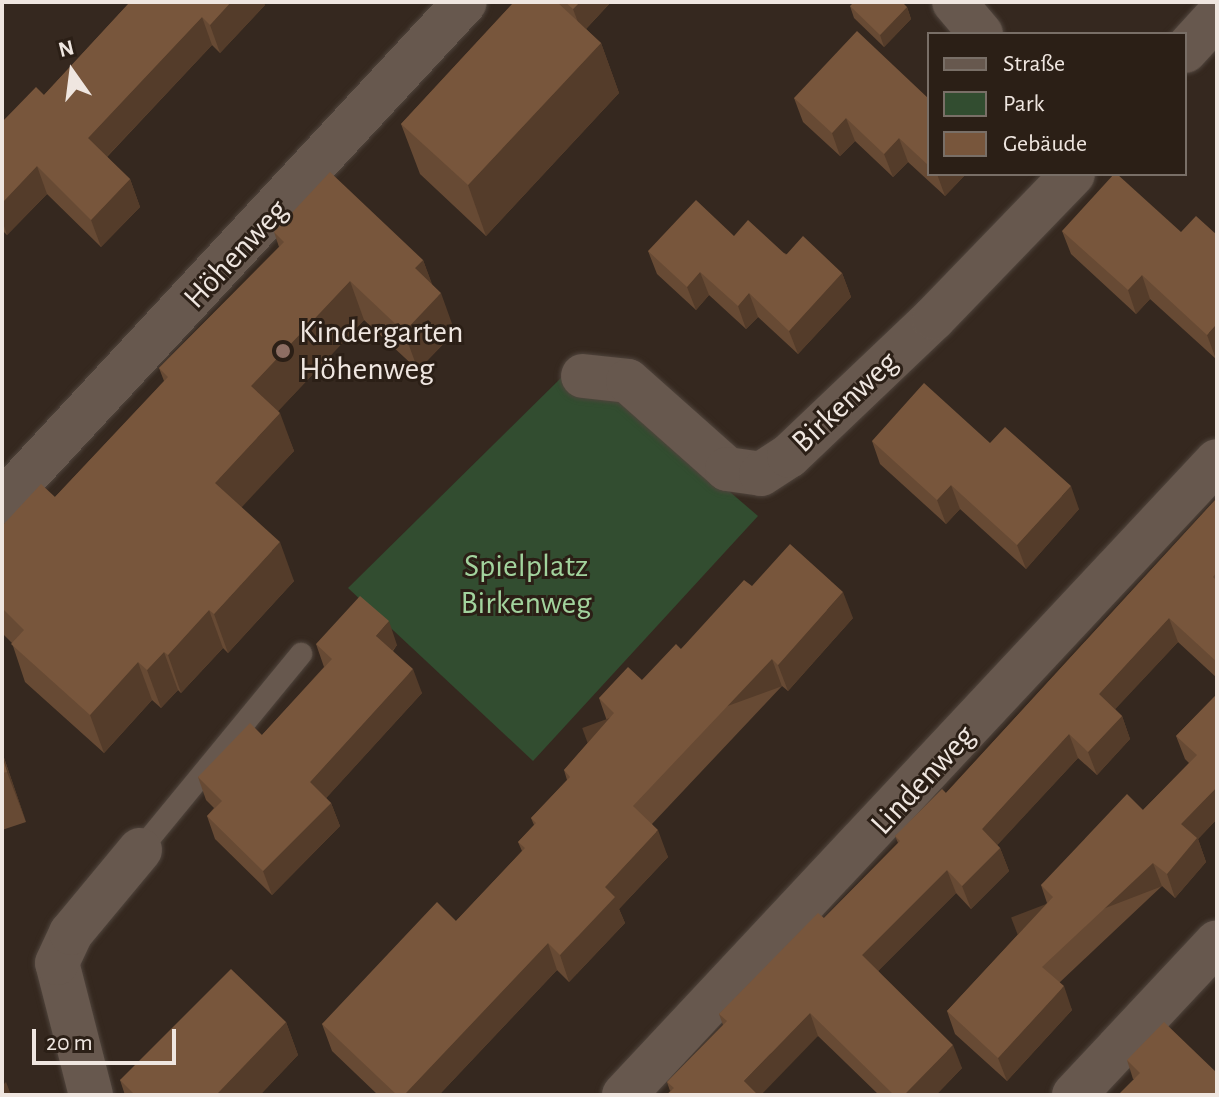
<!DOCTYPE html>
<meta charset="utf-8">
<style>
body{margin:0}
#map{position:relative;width:1219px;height:1097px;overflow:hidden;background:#35281f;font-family:"Alegreya Sans",sans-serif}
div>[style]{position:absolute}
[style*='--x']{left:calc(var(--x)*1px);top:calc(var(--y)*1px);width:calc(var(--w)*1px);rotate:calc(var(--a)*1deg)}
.green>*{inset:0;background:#324d30}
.roads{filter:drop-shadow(0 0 2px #4f443c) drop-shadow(0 0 2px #4f443c)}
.lane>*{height:22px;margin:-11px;padding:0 11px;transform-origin:11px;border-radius:11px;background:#67584e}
.street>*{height:44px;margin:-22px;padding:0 22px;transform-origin:22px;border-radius:22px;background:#67584e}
.wall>*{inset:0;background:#674a34}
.shaded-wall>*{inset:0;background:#543c2a;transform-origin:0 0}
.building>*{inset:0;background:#78563c}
.dots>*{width:22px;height:22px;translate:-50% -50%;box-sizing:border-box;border:4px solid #2b1f16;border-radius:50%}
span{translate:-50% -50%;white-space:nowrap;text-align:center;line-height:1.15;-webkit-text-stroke:6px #2b1f16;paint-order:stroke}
.street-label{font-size:32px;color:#efe6e0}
.poi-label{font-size:32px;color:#efe6e0}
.left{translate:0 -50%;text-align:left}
.park-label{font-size:32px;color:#a2d39d}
.frame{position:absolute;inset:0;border:4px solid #efe6e0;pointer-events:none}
.legend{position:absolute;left:927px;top:32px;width:260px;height:144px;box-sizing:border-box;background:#2b1f16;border:2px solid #796f67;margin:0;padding:10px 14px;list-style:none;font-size:24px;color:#efe6e0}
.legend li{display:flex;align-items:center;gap:16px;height:40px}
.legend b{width:40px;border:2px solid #796f67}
.north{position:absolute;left:32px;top:32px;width:80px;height:80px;-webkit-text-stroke:6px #2b1f16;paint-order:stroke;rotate:346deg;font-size:22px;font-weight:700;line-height:32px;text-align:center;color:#efe6e0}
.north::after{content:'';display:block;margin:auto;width:28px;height:36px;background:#efe6e0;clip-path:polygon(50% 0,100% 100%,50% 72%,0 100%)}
.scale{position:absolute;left:32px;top:1029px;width:144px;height:36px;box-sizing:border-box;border:4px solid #efe6e0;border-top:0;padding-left:10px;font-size:24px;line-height:28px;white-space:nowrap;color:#efe6e0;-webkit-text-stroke:6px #2b1f16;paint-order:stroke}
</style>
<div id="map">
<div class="green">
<i style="clip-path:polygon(565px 374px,624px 401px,758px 516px,533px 761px,348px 588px)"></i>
</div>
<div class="roads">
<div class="lane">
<i style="--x:140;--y:850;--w:254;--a:-50.6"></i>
</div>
<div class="street">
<i style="--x:954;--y:2;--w:42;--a:49.8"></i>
<i style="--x:1185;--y:51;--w:47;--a:-47.6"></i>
<i style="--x:583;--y:376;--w:45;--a:6.3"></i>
<i style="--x:628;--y:381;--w:132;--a:41.6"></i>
<i style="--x:727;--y:469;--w:34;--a:8"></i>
<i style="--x:761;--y:474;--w:33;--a:-33"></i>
<i style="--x:789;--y:456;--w:200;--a:-43.6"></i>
<i style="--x:934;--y:318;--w:200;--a:-46"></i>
<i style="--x:2;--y:502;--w:681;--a:-47.2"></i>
<i style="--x:91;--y:1095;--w:136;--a:-104.4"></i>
<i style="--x:57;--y:963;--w:33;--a:-65"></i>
<i style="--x:71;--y:933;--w:108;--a:-50.3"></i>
<i style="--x:624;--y:1095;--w:868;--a:-46.91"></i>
<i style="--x:1074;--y:1095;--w:209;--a:-46.9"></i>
</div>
</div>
<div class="wall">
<i style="clip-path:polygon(130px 2px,265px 5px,220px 53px,212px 45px,107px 157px,130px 179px,140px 207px,101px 247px,47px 194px,7px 235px,2px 230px,2px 122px,44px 95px)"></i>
<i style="clip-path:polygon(514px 2px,611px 2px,586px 29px,601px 43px,619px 93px,486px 236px,420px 174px,401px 124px)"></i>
<i style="clip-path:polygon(850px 6px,907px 7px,911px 19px,884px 47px,854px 18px)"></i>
<i style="clip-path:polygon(794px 98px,929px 99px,929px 174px,966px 174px,945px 196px,908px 162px,893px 177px,855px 141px,840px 156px,803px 122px)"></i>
<i style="clip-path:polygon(1062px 231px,1181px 232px,1216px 359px,1150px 299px,1136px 314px,1071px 254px)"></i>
<i style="clip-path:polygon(274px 232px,423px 260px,432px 285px,455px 332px,418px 370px,364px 320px,278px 411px,294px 451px,241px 507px,294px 581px,228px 653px,223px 648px,181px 693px,178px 690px,161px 708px,152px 700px,104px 753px,25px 682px,12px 643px,2px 633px,2px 526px,55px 497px,164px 381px,159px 368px,279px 247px)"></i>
<i style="clip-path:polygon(734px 236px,842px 273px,851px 297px,798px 354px,758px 317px,746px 329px,709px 295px,696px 310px,657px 274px,648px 251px)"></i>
<i style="clip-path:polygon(872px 441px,990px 443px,1079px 509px,1026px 569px,960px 509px,946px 524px,880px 464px)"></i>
<i style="clip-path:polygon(1217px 498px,1217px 678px,1178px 642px,1115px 709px,1122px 716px,1130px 739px,1097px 775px,1078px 758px,997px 845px,1000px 848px,1009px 871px,971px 909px,956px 893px,878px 971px,962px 1068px,936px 1095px,879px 1095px,818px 1036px,670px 1091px,667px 1082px,723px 1025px,719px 1014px,824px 918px,898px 843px,895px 836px,946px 793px)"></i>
<i style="clip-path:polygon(752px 586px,853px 618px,788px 691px,782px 686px,652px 824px,668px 857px,619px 909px,625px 923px,569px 982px,557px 970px,439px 1095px,378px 1095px,332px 1051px,322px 1024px,456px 921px,522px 851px,518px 842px,534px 825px,531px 818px,567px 780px,564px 770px,607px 721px,599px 698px,642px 680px,681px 649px)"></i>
<i style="clip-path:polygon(316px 644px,397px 645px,393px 651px,422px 693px,326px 798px,331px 803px,340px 826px,272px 895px,215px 839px,207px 816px,214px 808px,206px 800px,198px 777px,262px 735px,324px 667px)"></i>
<i style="clip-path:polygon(1217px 694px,1217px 819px,1198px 839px,1206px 862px,1175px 898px,1162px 886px,1059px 983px,1072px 1010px,1007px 1081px,955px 1034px,947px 1011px,1047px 903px,1041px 885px,1143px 810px,1189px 763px,1185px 759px,1176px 736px)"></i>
<i style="clip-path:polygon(2px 752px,26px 822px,2px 830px)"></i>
<i style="clip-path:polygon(286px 1022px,298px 1055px,260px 1095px,125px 1095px,120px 1080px)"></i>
<i style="clip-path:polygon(1127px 1060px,1217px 1073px,1133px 1079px)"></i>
</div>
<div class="shaded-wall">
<i style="clip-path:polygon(231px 2px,264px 2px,265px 5px,220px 53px,210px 25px)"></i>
<i style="clip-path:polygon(580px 2px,611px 2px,582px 33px,573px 9px)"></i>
<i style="clip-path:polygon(907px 7px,911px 19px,884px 47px,880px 35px)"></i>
<i style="clip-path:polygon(202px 17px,212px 45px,98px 166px,88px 138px)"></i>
<i style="clip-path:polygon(601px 43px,619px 93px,486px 236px,468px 185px)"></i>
<i style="clip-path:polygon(846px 118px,855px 141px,840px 156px,832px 133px)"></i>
<i style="clip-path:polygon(899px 138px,908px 162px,893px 177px,884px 154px)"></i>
<i style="clip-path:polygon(37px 166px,47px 194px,7px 235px,2px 220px,2px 203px)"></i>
<i style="clip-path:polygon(937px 174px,966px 174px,945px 196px)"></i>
<i style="clip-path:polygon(130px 179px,140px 207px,101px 247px,91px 220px)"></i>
<i style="clip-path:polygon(423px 260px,437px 297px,441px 293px,455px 332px,418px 370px,404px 332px,415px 268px)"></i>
<i style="clip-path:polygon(700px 272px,709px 295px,696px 310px,687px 287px)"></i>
<i style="clip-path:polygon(842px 273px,851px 297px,798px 354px,789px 331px)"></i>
<i style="clip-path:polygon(1142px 275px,1150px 299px,1136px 314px,1128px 290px)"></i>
<i style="clip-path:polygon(350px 281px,364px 320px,265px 425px,251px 386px)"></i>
<i style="clip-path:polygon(749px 293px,758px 317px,746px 329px,738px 306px)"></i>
<i style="clip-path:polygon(1217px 324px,1217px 357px,1216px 359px,1207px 335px)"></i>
<i style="clip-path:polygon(280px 413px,294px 451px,229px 521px,215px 483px)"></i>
<i style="clip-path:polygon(951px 485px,960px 509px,946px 524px,937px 500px)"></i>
<i style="clip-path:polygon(1071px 486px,1079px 509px,1026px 569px,1017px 545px)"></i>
<i style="clip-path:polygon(280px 542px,294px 581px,228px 653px,214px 614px)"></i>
<i style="clip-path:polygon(843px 592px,853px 618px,788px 691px,778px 665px)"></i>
<i style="clip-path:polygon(209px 610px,223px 648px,181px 693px,168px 655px)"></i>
<i style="clip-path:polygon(1169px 618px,1178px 642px,1107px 718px,1099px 694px)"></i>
<i style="clip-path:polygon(389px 621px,397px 645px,385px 659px,376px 636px)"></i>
<i style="clip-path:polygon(164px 652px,178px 690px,161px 708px,147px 670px)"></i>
<i style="left:772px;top:659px;width:29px;height:202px;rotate:70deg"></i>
<i style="clip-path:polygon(138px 662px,152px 700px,104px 753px,90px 715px)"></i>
<i style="clip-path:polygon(413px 669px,422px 693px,319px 806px,310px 782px)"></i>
<i style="clip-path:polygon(1122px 716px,1130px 739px,1097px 775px,1088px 752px)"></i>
<i style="clip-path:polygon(1069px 734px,1078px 758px,990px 853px,982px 829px)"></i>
<i style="clip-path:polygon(2px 752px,26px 822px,7px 772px,2px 756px)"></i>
<i style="clip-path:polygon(1217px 787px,1217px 819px,1198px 839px,1206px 862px,1175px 898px,1167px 874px,1181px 824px)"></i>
<i style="clip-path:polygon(331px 803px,340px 826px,272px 895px,263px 871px)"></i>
<i style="clip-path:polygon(658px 830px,668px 857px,619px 909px,625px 923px,569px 982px,560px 955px,605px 887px)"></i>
<i style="clip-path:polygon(1000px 848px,1009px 871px,971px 909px,962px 886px)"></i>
<i style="left:1153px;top:863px;width:25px;height:152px;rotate:69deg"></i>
<i style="clip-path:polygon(947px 870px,956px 893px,870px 979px,862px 955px)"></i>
<i style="clip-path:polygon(548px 943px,557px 970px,439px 1095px,404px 1095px)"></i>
<i style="clip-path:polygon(1064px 986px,1072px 1010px,1007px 1081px,998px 1058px)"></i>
<i style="clip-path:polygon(810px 1013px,818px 1036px,761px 1095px,749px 1095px,744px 1081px)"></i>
<i style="clip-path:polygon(286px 1022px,298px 1055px,260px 1095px,216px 1095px)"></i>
<i style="clip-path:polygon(953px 1045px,962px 1068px,936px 1095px,904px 1095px)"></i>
<i style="clip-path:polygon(6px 1082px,11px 1095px,2px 1095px,2px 1086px)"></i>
</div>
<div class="building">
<i style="clip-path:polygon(130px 2px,231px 2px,210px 25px,202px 17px,88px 138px,130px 179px,91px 220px,37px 166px,2px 203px,2px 122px,36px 87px,44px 95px)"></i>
<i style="clip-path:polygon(514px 2px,557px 2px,601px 43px,468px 185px,401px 124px)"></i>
<i style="clip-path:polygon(565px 2px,580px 2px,573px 9px)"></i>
<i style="clip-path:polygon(854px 2px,902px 2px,907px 7px,880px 35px,850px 6px)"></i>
<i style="clip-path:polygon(857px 31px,929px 99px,929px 166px,899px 138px,884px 154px,846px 118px,832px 133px,794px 98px)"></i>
<i style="clip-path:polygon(330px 172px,423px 260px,415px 268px,441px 293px,404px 332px,350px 281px,251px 386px,280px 413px,215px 483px,280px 542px,214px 614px,209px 610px,168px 655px,164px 652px,147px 670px,138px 662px,90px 715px,11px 644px,24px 630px,2px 608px,2px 526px,41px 484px,55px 497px,168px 377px,159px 368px,284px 242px,274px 232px)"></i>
<i style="clip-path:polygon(1114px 174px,1117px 174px,1181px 232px,1196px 216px,1217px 235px,1217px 324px,1207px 335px,1142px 275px,1128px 290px,1062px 231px)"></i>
<i style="clip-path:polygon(696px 200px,734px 236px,748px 220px,786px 255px,803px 236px,842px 273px,789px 331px,749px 293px,738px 306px,700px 272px,687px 287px,648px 251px)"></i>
<i style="clip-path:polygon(924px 383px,990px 443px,1005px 427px,1071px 486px,1017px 545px,951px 485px,937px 500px,872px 441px)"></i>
<i style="clip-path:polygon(1217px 498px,1217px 572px,1213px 577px,1217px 581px,1217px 662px,1169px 618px,1099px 694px,1122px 716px,1088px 752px,1069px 734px,982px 829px,1000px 848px,962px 886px,947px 870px,862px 955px,953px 1045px,904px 1095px,894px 1095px,810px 1013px,744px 1081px,758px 1095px,666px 1095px,674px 1088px,667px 1082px,727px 1021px,719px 1014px,818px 913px,824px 918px,900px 841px,895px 836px,942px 789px,946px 793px)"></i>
<i style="clip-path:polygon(790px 544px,843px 592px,778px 665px,772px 659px,633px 806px,658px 830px,605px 887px,615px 897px,560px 955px,548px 943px,404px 1095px,397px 1095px,322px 1024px,437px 902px,456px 921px,525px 848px,518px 842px,536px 823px,531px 818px,570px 777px,564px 770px,614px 713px,599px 698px,628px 667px,642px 680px,676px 644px,681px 649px,744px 580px,752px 586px)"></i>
<i style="clip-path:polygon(360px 596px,389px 621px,376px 636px,413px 669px,310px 782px,331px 803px,263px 871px,207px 816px,222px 801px,198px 777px,250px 723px,262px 735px,332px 659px,316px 644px)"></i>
<i style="clip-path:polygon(1217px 694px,1217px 787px,1181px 824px,1197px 838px,1167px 874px,1153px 863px,1042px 967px,1064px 986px,998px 1058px,947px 1011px,1053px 897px,1041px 885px,1127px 794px,1143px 810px,1197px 755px,1176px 736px)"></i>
<i style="clip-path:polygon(2px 756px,7px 772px,2px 773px)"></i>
<i style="clip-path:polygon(231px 969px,286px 1022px,216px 1095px,135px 1095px,120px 1080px)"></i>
<i style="clip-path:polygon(1164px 1022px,1217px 1073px,1217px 1095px,1118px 1095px,1140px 1073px,1127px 1060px)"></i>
</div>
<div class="dots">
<i style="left:283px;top:351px;background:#8d6e63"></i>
</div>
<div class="street-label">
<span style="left:236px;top:254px;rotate:-47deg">Höhenweg</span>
<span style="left:845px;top:402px;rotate:-43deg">Birkenweg</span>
<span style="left:923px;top:780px;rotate:-47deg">Lindenweg</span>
</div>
<div class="poi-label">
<span class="left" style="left:299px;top:351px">Kindergarten<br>Höhenweg</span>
</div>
<div class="park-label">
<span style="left:526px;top:585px">Spielplatz<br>Birkenweg</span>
</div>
<div class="frame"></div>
<ul class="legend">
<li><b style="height:10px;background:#67584e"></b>Straße</li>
<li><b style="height:22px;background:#324d30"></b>Park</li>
<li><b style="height:22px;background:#78563c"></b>Gebäude</li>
</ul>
<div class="north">N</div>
<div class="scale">20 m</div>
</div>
